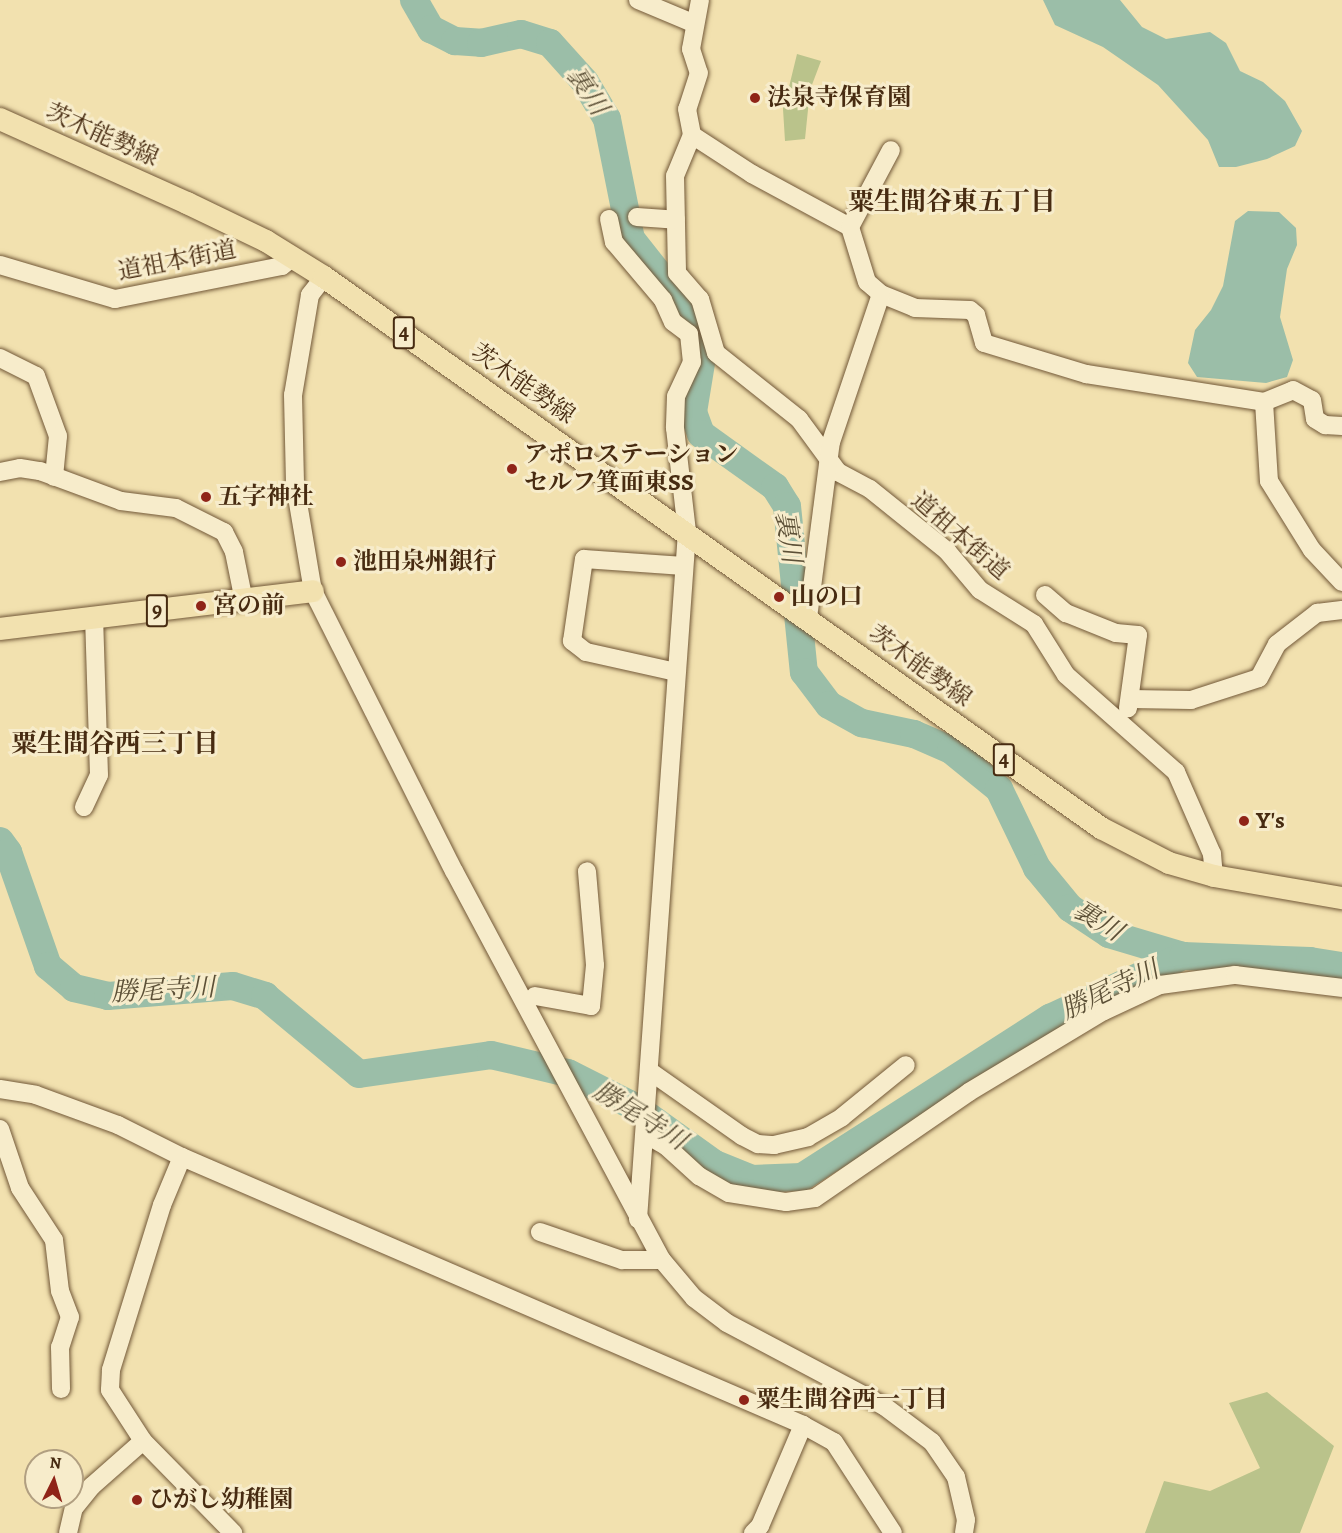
<!DOCTYPE html>
<meta charset="utf-8">
<style>
body{margin:0}
#map{position:relative;width:1342px;height:1533px;overflow:hidden;background:#f2e1af;font-family:Alegreya,"Noto Serif JP",serif}
div>[style]{position:absolute}
[style*='--x']{left:calc(var(--x)*1px);top:calc(var(--y)*1px);width:calc(var(--w)*1px);rotate:calc(var(--a)*1deg)}
.green>*{inset:0;background:#bac38b}
.water>*{inset:0;background:#9bbea8}
.river>*{height:28px;margin:-14px;padding:0 14px;transform-origin:14px;border-radius:14px;background:#9bbea8}
.roads{filter:drop-shadow(0 0 2px #725838) drop-shadow(0 0 2px #725838)}
.minor>*{height:18px;margin:-9px;padding:0 9px;transform-origin:9px;border-radius:9px;background:#f7eccb}
.major>*{height:22px;margin:-11px;padding:0 11px;transform-origin:11px;border-radius:11px;background:#f2e1af}
.dots>*{width:16px;height:16px;translate:-50% -50%;box-sizing:border-box;border:3px solid #f7eccb;border-radius:50%}
span{translate:-50% -50%;white-space:nowrap;text-align:center;line-height:1.15;-webkit-text-stroke:6px #f7eccb;paint-order:stroke}
.shield-label span{padding:2px 4px;background:#f7eccb;border:2px solid;border-radius:4px;-webkit-text-stroke-width:0}
.shield-label{font-size:22px;color:#472b11;font-weight:700}
.poi-label{font-size:24px;color:#472b11;font-weight:700}
.left{translate:0 -50%;text-align:left}
.street-label{font-size:24px;color:#472b11}
.water-label{font-size:26px;color:#5c5037;font-style:italic}
.neighbourhood-label{font-size:26px;color:#472b11;font-weight:700}
.north{position:absolute;left:24px;top:1449px;width:60px;height:60px;box-sizing:border-box;background:#f7eccb;border:2px solid #b19f81;border-radius:50%;rotate:5deg;font-size:16px;font-weight:700;line-height:24px;text-align:center;color:#472b11}
.north::after{content:'';display:block;margin:auto;width:21px;height:27px;background:#8f2418;clip-path:polygon(50% 0,100% 100%,50% 72%,0 100%)}
</style>
<div id="map">
<div class="green">
<i style="clip-path:polygon(797px 54px,821px 61px,810px 90px,805px 139px,785px 141px,782px 93px,788px 91px)"></i>
<i style="clip-path:polygon(1267px 1392px,1334px 1446px,1300px 1533px,1145px 1533px,1164px 1481px,1210px 1491px,1260px 1468px,1229px 1403px)"></i>
</div>
<div class="water">
<i style="clip-path:polygon(1043px 0,1120px 0,1142px 27px,1166px 39px,1210px 32px,1226px 43px,1240px 71px,1263px 82px,1285px 101px,1302px 131px,1295px 146px,1267px 159px,1236px 167px,1219px 167px,1208px 140px,1158px 85px,1103px 47px,1055px 25px)"></i>
<i style="clip-path:polygon(1248px 211px,1279px 212px,1296px 228px,1297px 245px,1287px 269px,1280px 317px,1293px 360px,1287px 377px,1266px 383px,1197px 377px,1188px 363px,1195px 330px,1211px 310px,1223px 286px,1235px 221px)"></i>
</div>
<div class="river">
<i style="--x:414;--y:0;--w:34;--a:60"></i>
<i style="--x:431;--y:29;--w:27;--a:27"></i>
<i style="--x:455;--y:41;--w:26;--a:4"></i>
<i style="--x:481;--y:43;--w:41;--a:-12.7"></i>
<i style="--x:521;--y:34;--w:30;--a:17"></i>
<i style="--x:550;--y:43;--w:52;--a:48.1"></i>
<i style="--x:585;--y:82;--w:43;--a:59.3"></i>
<i style="--x:607;--y:119;--w:122;--a:78.7"></i>
<i style="--x:631;--y:239;--w:105;--a:51.6"></i>
<i style="--x:696;--y:321;--w:31;--a:77"></i>
<i style="--x:703;--y:351;--w:62;--a:99.3"></i>
<i style="--x:693;--y:412;--w:23;--a:70"></i>
<i style="--x:701;--y:434;--w:91;--a:35.6"></i>
<i style="--x:775;--y:487;--w:22;--a:58"></i>
<i style="--x:787;--y:506;--w:167;--a:84.2"></i>
<i style="--x:804;--y:672;--w:41;--a:52.9"></i>
<i style="--x:829;--y:705;--w:38;--a:29"></i>
<i style="--x:862;--y:723;--w:53;--a:11.9"></i>
<i style="--x:914;--y:734;--w:40;--a:23.4"></i>
<i style="--x:951;--y:750;--w:62;--a:39.1"></i>
<i style="--x:999;--y:789;--w:88;--a:64.3"></i>
<i style="--x:1037;--y:868;--w:52;--a:50.5"></i>
<i style="--x:1070;--y:908;--w:47;--a:33.7"></i>
<i style="--x:1109;--y:934;--w:77;--a:16.6"></i>
<i style="--x:0;--y:841;--w:14;--a:54"></i>
<i style="--x:8;--y:852;--w:121;--a:70.7"></i>
<i style="--x:48;--y:966;--w:34;--a:40"></i>
<i style="--x:74;--y:988;--w:35;--a:13"></i>
<i style="--x:108;--y:996;--w:125;--a:-4.6"></i>
<i style="--x:233;--y:986;--w:34;--a:17"></i>
<i style="--x:265;--y:996;--w:122;--a:39.7"></i>
<i style="--x:359;--y:1074;--w:133;--a:-8.2"></i>
<i style="--x:491;--y:1055;--w:79;--a:13.2"></i>
<i style="--x:568;--y:1073;--w:77;--a:26.9"></i>
<i style="--x:637;--y:1108;--w:96;--a:35.7"></i>
<i style="--x:715;--y:1164;--w:40;--a:22"></i>
<i style="--x:752;--y:1179;--w:50;--a:-2.3"></i>
<i style="--x:802;--y:1177;--w:295;--a:-32.7"></i>
<i style="--x:1050;--y:1018;--w:147;--a:-25"></i>
<i style="--x:1183;--y:956;--w:127;--a:2.3"></i>
<i style="--x:1310;--y:961;--w:32;--a:9"></i>
</div>
<div class="roads">
<div class="minor">
<i style="--x:638;--y:0;--w:62;--a:22.8"></i>
<i style="--x:700;--y:0;--w:50;--a:100.4"></i>
<i style="--x:691;--y:49;--w:25;--a:72"></i>
<i style="--x:699;--y:73;--w:38;--a:108"></i>
<i style="--x:687;--y:109;--w:26;--a:79"></i>
<i style="--x:692;--y:135;--w:44;--a:112.5"></i>
<i style="--x:675;--y:176;--w:97;--a:88.8"></i>
<i style="--x:677;--y:273;--w:35;--a:49"></i>
<i style="--x:700;--y:299;--w:56;--a:73.5"></i>
<i style="--x:716;--y:353;--w:106;--a:38.5"></i>
<i style="--x:799;--y:419;--w:66;--a:53.7"></i>
<i style="--x:838;--y:472;--w:36;--a:28"></i>
<i style="--x:870;--y:489;--w:99;--a:38.8"></i>
<i style="--x:947;--y:551;--w:51;--a:49.8"></i>
<i style="--x:980;--y:590;--w:64;--a:32.2"></i>
<i style="--x:1034;--y:624;--w:60;--a:57.9"></i>
<i style="--x:1066;--y:675;--w:147;--a:41.4"></i>
<i style="--x:1176;--y:772;--w:90;--a:66.3"></i>
<i style="--x:1212;--y:854;--w:22;--a:85"></i>
<i style="--x:692;--y:135;--w:72;--a:33"></i>
<i style="--x:752;--y:174;--w:111;--a:28.4"></i>
<i style="--x:637;--y:217;--w:39;--a:4"></i>
<i style="--x:609;--y:219;--w:24;--a:78"></i>
<i style="--x:614;--y:242;--w:76;--a:49.8"></i>
<i style="--x:663;--y:300;--w:24;--a:66"></i>
<i style="--x:673;--y:322;--w:20;--a:37"></i>
<i style="--x:689;--y:334;--w:28;--a:84"></i>
<i style="--x:692;--y:362;--w:38;--a:115"></i>
<i style="--x:676;--y:396;--w:32;--a:92"></i>
<i style="--x:675;--y:428;--w:105;--a:83.4"></i>
<i style="--x:687;--y:532;--w:689;--a:94.08"></i>
<i style="--x:0;--y:265;--w:120;--a:16.5"></i>
<i style="--x:115;--y:299;--w:170;--a:-11.2"></i>
<i style="--x:282;--y:266;--w:14;--a:-39"></i>
<i style="--x:324;--y:277;--w:23;--a:128"></i>
<i style="--x:310;--y:295;--w:101;--a:99.6"></i>
<i style="--x:293;--y:395;--w:90;--a:88.7"></i>
<i style="--x:295;--y:485;--w:108;--a:80.4"></i>
<i style="--x:313;--y:591;--w:313;--a:63.3"></i>
<i style="--x:454;--y:871;--w:441;--a:61.9"></i>
<i style="--x:662;--y:1260;--w:50;--a:49.9"></i>
<i style="--x:694;--y:1298;--w:41;--a:37.1"></i>
<i style="--x:727;--y:1323;--w:178;--a:27.9"></i>
<i style="--x:884;--y:1406;--w:60;--a:36.9"></i>
<i style="--x:932;--y:1442;--w:42;--a:55.6"></i>
<i style="--x:956;--y:1477;--w:44;--a:76.9"></i>
<i style="--x:966;--y:1520;--w:13;--a:99"></i>
<i style="--x:881;--y:294;--w:37;--a:22"></i>
<i style="--x:915;--y:308;--w:55;--a:2.1"></i>
<i style="--x:970;--y:310;--w:8;--a:40"></i>
<i style="--x:976;--y:315;--w:29;--a:74"></i>
<i style="--x:984;--y:343;--w:107;--a:16.9"></i>
<i style="--x:1086;--y:374;--w:180;--a:8.9"></i>
<i style="--x:1264;--y:402;--w:31;--a:-22"></i>
<i style="--x:1293;--y:390;--w:21;--a:28"></i>
<i style="--x:1312;--y:400;--w:19;--a:81"></i>
<i style="--x:1315;--y:419;--w:12;--a:31"></i>
<i style="--x:1325;--y:425;--w:17;--a:3"></i>
<i style="--x:0;--y:358;--w:40;--a:26.6"></i>
<i style="--x:36;--y:376;--w:64;--a:69.9"></i>
<i style="--x:58;--y:436;--w:41;--a:95.6"></i>
<i style="--x:1264;--y:402;--w:79;--a:86.4"></i>
<i style="--x:1269;--y:481;--w:81;--a:58.1"></i>
<i style="--x:1312;--y:550;--w:44;--a:46.8"></i>
<i style="--x:0;--y:472;--w:20;--a:-11"></i>
<i style="--x:20;--y:468;--w:20;--a:9"></i>
<i style="--x:40;--y:471;--w:86;--a:20.3"></i>
<i style="--x:121;--y:501;--w:55;--a:7.3"></i>
<i style="--x:176;--y:508;--w:54;--a:26.6"></i>
<i style="--x:224;--y:532;--w:22;--a:63"></i>
<i style="--x:234;--y:552;--w:50;--a:78.5"></i>
<i style="--x:1045;--y:595;--w:28;--a:41"></i>
<i style="--x:1066;--y:613;--w:54;--a:21.8"></i>
<i style="--x:1116;--y:633;--w:22;--a:5"></i>
<i style="--x:1138;--y:635;--w:74;--a:97.8"></i>
<i style="--x:808;--y:618;--w:177;--a:-82.6"></i>
<i style="--x:831;--y:442;--w:156;--a:-71.3"></i>
<i style="--x:881;--y:294;--w:18;--a:-139"></i>
<i style="--x:867;--y:282;--w:58;--a:-107.2"></i>
<i style="--x:850;--y:227;--w:87;--a:-62"></i>
<i style="--x:676;--y:672;--w:92;--a:-167.5"></i>
<i style="--x:586;--y:652;--w:18;--a:-142"></i>
<i style="--x:572;--y:641;--w:83;--a:-81.7"></i>
<i style="--x:584;--y:559;--w:100;--a:4"></i>
<i style="--x:1131;--y:699;--w:60;--a:1"></i>
<i style="--x:1191;--y:700;--w:71;--a:-17.9"></i>
<i style="--x:1259;--y:678;--w:38;--a:-62"></i>
<i style="--x:1277;--y:644;--w:51;--a:-37.8"></i>
<i style="--x:1317;--y:613;--w:25;--a:-7"></i>
<i style="--x:84;--y:807;--w:35;--a:-65"></i>
<i style="--x:99;--y:775;--w:157;--a:-91.8"></i>
<i style="--x:535;--y:996;--w:57;--a:10.1"></i>
<i style="--x:591;--y:1006;--w:41;--a:-84.4"></i>
<i style="--x:595;--y:965;--w:94;--a:-94.9"></i>
<i style="--x:651;--y:1072;--w:111;--a:35.1"></i>
<i style="--x:742;--y:1136;--w:18;--a:27"></i>
<i style="--x:758;--y:1144;--w:16;--a:4"></i>
<i style="--x:774;--y:1145;--w:35;--a:-13"></i>
<i style="--x:808;--y:1137;--w:39;--a:-30"></i>
<i style="--x:842;--y:1117;--w:82;--a:-39.1"></i>
<i style="--x:0;--y:1089;--w:36;--a:9"></i>
<i style="--x:36;--y:1095;--w:87;--a:20.1"></i>
<i style="--x:118;--y:1125;--w:72;--a:26.6"></i>
<i style="--x:182;--y:1157;--w:676;--a:23.34"></i>
<i style="--x:803;--y:1425;--w:35;--a:29"></i>
<i style="--x:834;--y:1442;--w:108;--a:57"></i>
<i style="--x:0;--y:1129;--w:62;--a:71.3"></i>
<i style="--x:20;--y:1188;--w:62;--a:56.8"></i>
<i style="--x:54;--y:1240;--w:51;--a:83.3"></i>
<i style="--x:60;--y:1291;--w:28;--a:69"></i>
<i style="--x:70;--y:1317;--w:32;--a:108"></i>
<i style="--x:60;--y:1347;--w:42;--a:88.6"></i>
<i style="--x:645;--y:1134;--w:24;--a:30"></i>
<i style="--x:666;--y:1146;--w:45;--a:42.3"></i>
<i style="--x:699;--y:1176;--w:34;--a:30"></i>
<i style="--x:729;--y:1193;--w:58;--a:9"></i>
<i style="--x:786;--y:1202;--w:29;--a:-8"></i>
<i style="--x:815;--y:1198;--w:187;--a:-34.5"></i>
<i style="--x:969;--y:1092;--w:157;--a:-31"></i>
<i style="--x:1104;--y:1011;--w:62;--a:-24.9"></i>
<i style="--x:1160;--y:985;--w:76;--a:-7.6"></i>
<i style="--x:1235;--y:975;--w:108;--a:6.9"></i>
<i style="--x:182;--y:1157;--w:52;--a:112.6"></i>
<i style="--x:162;--y:1205;--w:173;--a:107.2"></i>
<i style="--x:111;--y:1370;--w:20;--a:93"></i>
<i style="--x:110;--y:1390;--w:61;--a:57.1"></i>
<i style="--x:143;--y:1441;--w:129;--a:45.6"></i>
<i style="--x:540;--y:1232;--w:87;--a:18.9"></i>
<i style="--x:622;--y:1260;--w:40;--a:0"></i>
<i style="--x:68;--y:1533;--w:26;--a:-77"></i>
<i style="--x:74;--y:1508;--w:28;--a:-51"></i>
<i style="--x:92;--y:1486;--w:68;--a:-41.4"></i>
<i style="--x:753;--y:1533;--w:10;--a:-45"></i>
<i style="--x:760;--y:1526;--w:110;--a:-66.9"></i>
</div>
<div class="major">
<i style="--x:0;--y:119;--w:205;--a:24.2"></i>
<i style="--x:187;--y:203;--w:88;--a:25.7"></i>
<i style="--x:266;--y:241;--w:68;--a:31.8"></i>
<i style="--x:324;--y:277;--w:953;--a:35.34"></i>
<i style="--x:1101;--y:828;--w:76;--a:27.2"></i>
<i style="--x:1169;--y:863;--w:47;--a:16.1"></i>
<i style="--x:1214;--y:876;--w:130;--a:9.8"></i>
<i style="--x:0;--y:629;--w:315;--a:-6.9"></i>
</div>
</div>
<div class="dots">
<i style="left:755px;top:98px;background:#8f2418"></i>
<i style="left:512px;top:469px;background:#8f2418"></i>
<i style="left:206px;top:497px;background:#8f2418"></i>
<i style="left:341px;top:562px;background:#8f2418"></i>
<i style="left:779px;top:597px;background:#8f2418"></i>
<i style="left:201px;top:606px;background:#8f2418"></i>
<i style="left:1244px;top:821px;background:#8f2418"></i>
<i style="left:744px;top:1400px;background:#8f2418"></i>
<i style="left:137px;top:1500px;background:#8f2418"></i>
</div>
<div class="shield-label">
<span style="left:404px;top:333px">4</span>
<span style="left:157px;top:611px">9</span>
<span style="left:1004px;top:760px">4</span>
</div>
<div class="poi-label">
<span class="left" style="left:767px;top:98px">法泉寺保育園</span>
<span class="left" style="left:524px;top:469px">アポロステーション<br>セルフ箕面東SS</span>
<span class="left" style="left:218px;top:497px">五字神社</span>
<span class="left" style="left:353px;top:562px">池田泉州銀行</span>
<span class="left" style="left:791px;top:597px">山の口</span>
<span class="left" style="left:213px;top:606px">宮の前</span>
<span class="left" style="left:1256px;top:821px">Y's</span>
<span class="left" style="left:756px;top:1400px">粟生間谷西一丁目</span>
<span class="left" style="left:149px;top:1500px">ひがし幼稚園</span>
</div>
<div class="street-label">
<span style="left:102px;top:135px;rotate:24deg">茨木能勢線</span>
<span style="left:177px;top:261px;rotate:-11deg">道祖本街道</span>
<span style="left:523px;top:384px;rotate:35deg">茨木能勢線</span>
<span style="left:960px;top:536px;rotate:41deg">道祖本街道</span>
<span style="left:920px;top:666px;rotate:36deg">茨木能勢線</span>
</div>
<div class="water-label">
<span style="left:587px;top:91px;rotate:56deg">裏川</span>
<span style="left:788px;top:537px;rotate:81deg">裏川</span>
<span style="left:1098px;top:921px;rotate:31deg">裏川</span>
<span style="left:163px;top:990px;rotate:-3deg">勝尾寺川</span>
<span style="left:1110px;top:990px;rotate:-25deg">勝尾寺川</span>
<span style="left:640px;top:1116px;rotate:32deg">勝尾寺川</span>
</div>
<div class="neighbourhood-label">
<span style="left:952px;top:202px">粟生間谷東五丁目</span>
<span style="left:115px;top:744px">粟生間谷西三丁目</span>
</div>
<div class="north">N</div>
</div>
